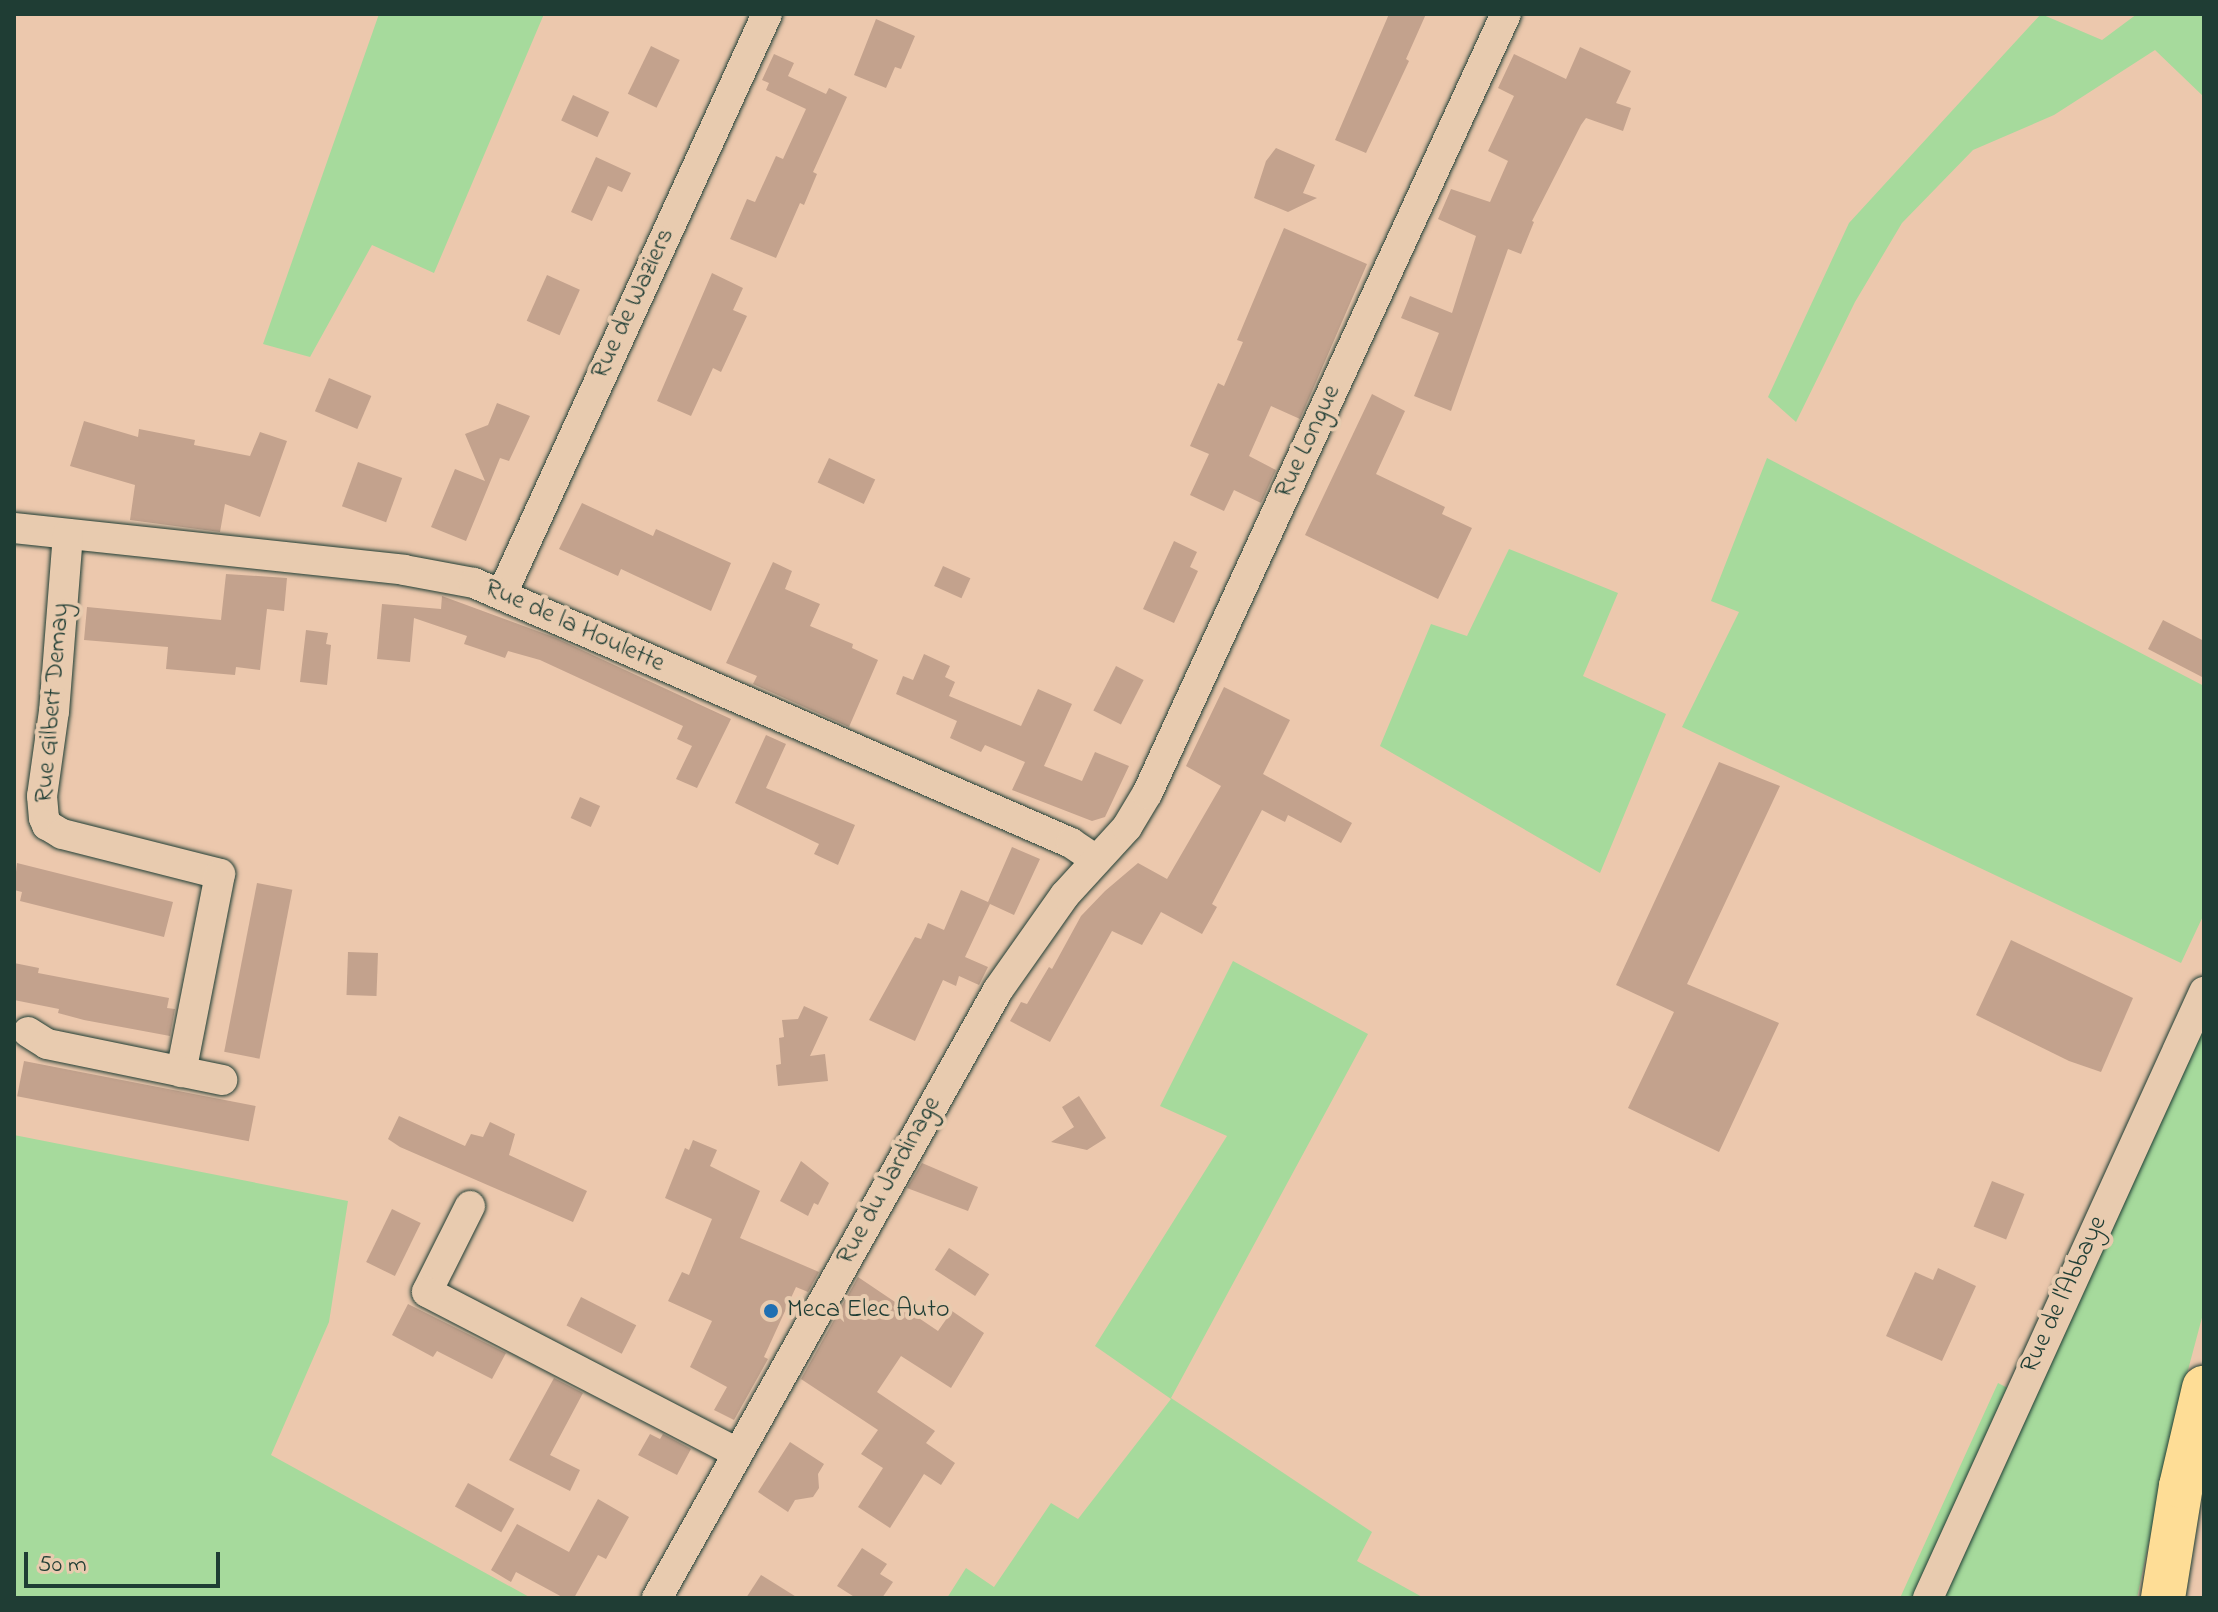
<!DOCTYPE html>
<style>
body{margin:0}
#map{position:relative;width:2218px;height:1612px;overflow:hidden;background:#ecc8ad;font-family:"Indie Flower",sans-serif}
div>[style]{position:absolute}
[style*='--x']{left:calc(var(--x)*1px);top:calc(var(--y)*1px);width:calc(var(--w)*1px);rotate:calc(var(--a)*1deg)}
.green>*{inset:0;background:#a6da9c}
.building>*{inset:0;background:#c3a28d;transform-origin:0 0}
.roads{filter:drop-shadow(0 0 2px #1f3d34) drop-shadow(0 0 2px #1f3d34)}
.street>*{height:30px;margin:-15px;padding:0 15px;transform-origin:15px;border-radius:15px;background:#e8cbaf}
.primary>*{height:44px;margin:-22px;padding:0 22px;transform-origin:22px;border-radius:22px;background:#fedd96}
.dots>*{width:22px;height:22px;translate:-50% -50%;box-sizing:border-box;border:4px solid #e8cbaf;border-radius:50%}
span{translate:-50% -50%;white-space:nowrap;text-align:center;line-height:1.15;-webkit-text-stroke:8px #e8cbaf;paint-order:stroke}
.street-label{font-size:26px;color:#1f3d34}
.poi-label{font-size:26px;color:#1f3d34}
.left{translate:0 -50%;text-align:left}
.frame{position:absolute;inset:0;border:16px solid #1f3d34;pointer-events:none}
.scale{position:absolute;left:24px;top:1552px;width:196px;height:36px;box-sizing:border-box;border:4px solid #1f3d34;border-top:0;padding-left:10px;font-size:24px;line-height:28px;white-space:nowrap;color:#1f3d34;-webkit-text-stroke:6px #e8cbaf;paint-order:stroke}
</style>
<div id="map">
<div class="green">
<i style="clip-path:polygon(379px 14px,544px 14px,434px 273px,372px 245px,310px 357px,263px 344px)"></i>
<i style="clip-path:polygon(2041px 14px,2102px 40px,2137px 14px,2204px 14px,2204px 97px,2155px 50px,2054px 115px,1973px 150px,1902px 223px,1855px 302px,1796px 422px,1768px 397px,1849px 223px)"></i>
<i style="clip-path:polygon(1767px 458px,2204px 686px,2204px 914px,2181px 963px,1682px 727px,1739px 612px,1711px 601px)"></i>
<i style="clip-path:polygon(1509px 549px,1618px 593px,1583px 676px,1666px 714px,1600px 873px,1380px 746px,1431px 624px,1467px 636px)"></i>
<i style="clip-path:polygon(1233px 961px,1368px 1034px,1171px 1398px,1372px 1532px,1357px 1561px,1424px 1598px,947px 1598px,966px 1568px,994px 1587px,1051px 1503px,1078px 1519px,1171px 1399px,1095px 1346px,1227px 1136px,1160px 1106px)"></i>
<i style="clip-path:polygon(2204px 1026px,2204px 1310px,2175px 1419px,2137px 1598px,1900px 1598px,1998px 1383px,2033px 1401px)"></i>
<i style="clip-path:polygon(14px 1135px,348px 1201px,329px 1322px,271px 1455px,531px 1598px,14px 1598px)"></i>
</div>
<div class="building">
<i style="clip-path:polygon(1389px 14px,1426px 14px,1406px 59px,1409px 61px,1366px 153px,1335px 140px)"></i>
<i style="clip-path:polygon(876px 19px,915px 36px,901px 69px,895px 67px,886px 88px,854px 75px)"></i>
<i style="left:651px;top:46px;width:32px;height:53px;rotate:26deg"></i>
<i style="clip-path:polygon(1580px 47px,1631px 71px,1616px 103px,1631px 108px,1623px 131px,1586px 118px,1581px 125px,1532px 221px,1534px 222px,1521px 254px,1508px 249px,1451px 411px,1414px 396px,1439px 333px,1401px 318px,1410px 296px,1452px 313px,1476px 236px,1438px 219px,1451px 189px,1490px 202px,1508px 161px,1488px 151px,1514px 96px,1498px 88px,1514px 54px,1566px 79px)"></i>
<i style="clip-path:polygon(774px 54px,794px 63px,788px 76px,826px 94px,829px 88px,847px 97px,813px 172px,817px 174px,804px 205px,800px 203px,776px 258px,730px 239px,747px 199px,755px 202px,776px 156px,783px 159px,806px 109px,766px 90px,769px 83px,762px 80px)"></i>
<i style="left:573px;top:95px;width:40px;height:28px;rotate:25deg"></i>
<i style="clip-path:polygon(1276px 148px,1315px 165px,1303px 193px,1317px 198px,1288px 212px,1254px 198px,1266px 161px)"></i>
<i style="clip-path:polygon(596px 157px,631px 173px,622px 192px,608px 186px,592px 221px,571px 212px)"></i>
<i style="clip-path:polygon(1284px 228px,1367px 264px,1300px 419px,1271px 406px,1249px 456px,1276px 470px,1261px 503px,1234px 490px,1224px 511px,1190px 495px,1209px 454px,1190px 446px,1218px 383px,1224px 386px,1243px 342px,1237px 340px)"></i>
<i style="clip-path:polygon(712px 273px,743px 288px,733px 310px,747px 316px,721px 372px,713px 368px,691px 416px,657px 401px)"></i>
<i style="left:547px;top:275px;width:36px;height:50px;rotate:24deg"></i>
<i style="left:329px;top:378px;width:46px;height:36px;rotate:23deg"></i>
<i style="clip-path:polygon(1372px 394px,1405px 411px,1376px 474px,1445px 507px,1442px 514px,1472px 528px,1438px 599px,1305px 535px)"></i>
<i style="clip-path:polygon(497px 403px,530px 416px,509px 461px,500px 458px,466px 541px,431px 527px,455px 469px,485px 481px,465px 434px,488px 425px)"></i>
<i style="clip-path:polygon(84px 421px,138px 437px,139px 429px,195px 440px,194px 445px,250px 456px,260px 432px,287px 441px,260px 517px,225px 504px,220px 532px,130px 520px,135px 485px,70px 466px)"></i>
<i style="left:829px;top:458px;width:51px;height:27px;rotate:25deg"></i>
<i style="left:358px;top:462px;width:47px;height:47px;rotate:20deg"></i>
<i style="clip-path:polygon(582px 503px,653px 536px,656px 529px,731px 563px,711px 611px,621px 569px,618px 576px,559px 549px)"></i>
<i style="clip-path:polygon(1174px 541px,1197px 552px,1190px 567px,1198px 571px,1174px 623px,1143px 609px)"></i>
<i style="clip-path:polygon(773px 562px,792px 571px,785px 589px,820px 604px,810px 626px,853px 644px,852px 648px,878px 660px,849px 727px,753px 684px,757px 676px,726px 663px)"></i>
<i style="left:943px;top:566px;width:30px;height:22px;rotate:24deg"></i>
<i style="clip-path:polygon(226px 574px,287px 578px,284px 611px,267px 609px,260px 670px,236px 667px,235px 675px,166px 669px,168px 647px,84px 640px,87px 607px,221px 620px)"></i>
<i style="clip-path:polygon(442px 596px,556px 638px,731px 719px,697px 788px,676px 779px,692px 746px,677px 739px,683px 726px,540px 660px,508px 651px,505px 658px,479px 649px,464px 644px,467px 636px,414px 618px,410px 662px,377px 659px,382px 604px,441px 609px)"></i>
<i style="clip-path:polygon(2163px 620px,2204px 641px,2204px 678px,2148px 649px)"></i>
<i style="clip-path:polygon(306px 630px,328px 633px,326px 644px,331px 645px,327px 685px,300px 682px)"></i>
<i style="clip-path:polygon(924px 654px,950px 666px,945px 677px,955px 682px,949px 696px,1021px 726px,1038px 689px,1072px 704px,1044px 766px,1082px 781px,1095px 752px,1129px 766px,1105px 817px,1092px 821px,1012px 790px,1025px 762px,985px 745px,981px 752px,950px 738px,957px 721px,896px 694px,903px 676px,913px 680px)"></i>
<i style="left:1116px;top:666px;width:31px;height:50px;rotate:27deg"></i>
<i style="clip-path:polygon(1224px 687px,1290px 720px,1263px 774px,1352px 823px,1341px 843px,1288px 815px,1285px 822px,1262px 810px,1212px 904px,1217px 907px,1202px 934px,1161px 912px,1142px 945px,1112px 931px,1050px 1042px,1010px 1021px,1021px 1002px,1027px 1004px,1049px 967px,1052px 969px,1081px 916px,1105px 891px,1138px 863px,1167px 879px,1221px 786px,1186px 766px)"></i>
<i style="clip-path:polygon(766px 735px,786px 744px,766px 788px,855px 825px,838px 865px,814px 854px,819px 844px,735px 803px)"></i>
<i style="clip-path:polygon(1719px 762px,1780px 786px,1687px 984px,1779px 1023px,1719px 1152px,1628px 1108px,1674px 1012px,1616px 985px)"></i>
<i style="left:580px;top:797px;width:22px;height:23px;rotate:24deg"></i>
<i style="clip-path:polygon(1012px 847px,1040px 859px,1014px 915px,990px 904px,965px 957px,988px 967px,979px 985px,959px 976px,956px 986px,943px 980px,915px 1041px,869px 1020px,915px 937px,921px 939px,928px 923px,944px 930px,961px 890px,988px 902px)"></i>
<i style="clip-path:polygon(17px 863px,173px 902px,164px 937px,20px 901px,22px 892px,14px 890px)"></i>
<i style="left:257px;top:883px;width:36px;height:172px;rotate:11deg"></i>
<i style="clip-path:polygon(2011px 940px,2133px 998px,2101px 1072px,2069px 1061px,1976px 1015px)"></i>
<i style="left:348px;top:952px;width:30px;height:43px;rotate:2deg"></i>
<i style="clip-path:polygon(14px 963px,39px 968px,38px 973px,169px 998px,167px 1008px,175px 1009px,170px 1036px,84px 1020px,58px 1013px,59px 1009px,14px 1000px)"></i>
<i style="clip-path:polygon(804px 1006px,828px 1017px,810px 1056px,825px 1054px,828px 1081px,778px 1086px,776px 1065px,781px 1064px,779px 1038px,784px 1037px,782px 1020px,798px 1019px)"></i>
<i style="left:24px;top:1061px;width:236px;height:36px;rotate:11deg"></i>
<i style="clip-path:polygon(1079px 1096px,1106px 1138px,1087px 1150px,1051px 1142px,1074px 1127px,1062px 1107px)"></i>
<i style="clip-path:polygon(399px 1116px,465px 1146px,471px 1134px,483px 1137px,490px 1122px,515px 1134px,509px 1155px,587px 1191px,573px 1222px,400px 1147px,388px 1139px)"></i>
<i style="clip-path:polygon(693px 1140px,717px 1150px,710px 1166px,760px 1191px,740px 1238px,819px 1272px,808px 1292px,796px 1287px,764px 1357px,768px 1359px,734px 1420px,714px 1410px,727px 1387px,690px 1367px,712px 1321px,668px 1301px,682px 1272px,689px 1275px,712px 1219px,665px 1198px,685px 1148px,689px 1150px)"></i>
<i style="clip-path:polygon(801px 1161px,829px 1183px,818px 1205px,814px 1203px,808px 1216px,780px 1201px)"></i>
<i style="clip-path:polygon(922px 1163px,978px 1187px,968px 1211px,907px 1188px)"></i>
<i style="left:1992px;top:1181px;width:35px;height:49px;rotate:22deg"></i>
<i style="left:392px;top:1209px;width:32px;height:59px;rotate:26deg"></i>
<i style="left:949px;top:1248px;width:48px;height:26px;rotate:33deg"></i>
<i style="clip-path:polygon(1938px 1268px,1976px 1286px,1942px 1361px,1886px 1336px,1915px 1272px,1933px 1280px)"></i>
<i style="clip-path:polygon(858px 1277px,938px 1331px,952px 1311px,984px 1333px,951px 1388px,901px 1356px,877px 1392px,935px 1431px,926px 1443px,955px 1463px,941px 1485px,924px 1474px,890px 1528px,858px 1507px,883px 1468px,861px 1454px,878px 1430px,801px 1379px)"></i>
<i style="left:581px;top:1297px;width:62px;height:32px;rotate:27deg"></i>
<i style="clip-path:polygon(408px 1304px,506px 1353px,492px 1379px,437px 1351px,433px 1357px,392px 1335px)"></i>
<i style="clip-path:polygon(554px 1378px,583px 1393px,550px 1455px,580px 1470px,570px 1491px,509px 1460px)"></i>
<i style="clip-path:polygon(650px 1434px,660px 1439px,663px 1434px,691px 1449px,677px 1475px,638px 1455px)"></i>
<i style="clip-path:polygon(790px 1442px,824px 1464px,818px 1474px,819px 1488px,813px 1497px,795px 1500px,788px 1512px,758px 1492px)"></i>
<i style="left:468px;top:1483px;width:53px;height:27px;rotate:29deg"></i>
<i style="clip-path:polygon(598px 1499px,629px 1517px,606px 1559px,598px 1555px,574px 1598px,564px 1598px,516px 1572px,511px 1582px,491px 1570px,517px 1524px,569px 1552px)"></i>
<i style="clip-path:polygon(862px 1548px,887px 1564px,880px 1574px,893px 1582px,882px 1598px,856px 1598px,837px 1586px)"></i>
<i style="clip-path:polygon(761px 1575px,798px 1598px,746px 1598px)"></i>
</div>
<div class="roads">
<div class="street">
<i style="--x:14;--y:528;--w:392;--a:6.1"></i>
<i style="--x:404;--y:570;--w:71;--a:10.5"></i>
<i style="--x:474;--y:583;--w:651;--a:23.53"></i>
<i style="--x:1071;--y:843;--w:30;--a:34"></i>
<i style="--x:68;--y:534;--w:178;--a:94.5"></i>
<i style="--x:54;--y:711;--w:86;--a:98"></i>
<i style="--x:42;--y:796;--w:22;--a:85"></i>
<i style="--x:44;--y:818;--w:8;--a:67"></i>
<i style="--x:47;--y:825;--w:17;--a:31"></i>
<i style="--x:62;--y:834;--w:163;--a:14.2"></i>
<i style="--x:220;--y:874;--w:202;--a:101.1"></i>
<i style="--x:502;--y:594;--w:638;--a:-65.44"></i>
<i style="--x:28;--y:1032;--w:22;--a:32"></i>
<i style="--x:47;--y:1044;--w:179;--a:11.6"></i>
<i style="--x:470;--y:1206;--w:96;--a:116.6"></i>
<i style="--x:427;--y:1292;--w:350;--a:27.4"></i>
<i style="--x:657;--y:1598;--w:697;--a:-60.71"></i>
<i style="--x:998;--y:990;--w:116;--a:-54.8"></i>
<i style="--x:1065;--y:895;--w:92;--a:-47.6"></i>
<i style="--x:1127;--y:827;--w:39;--a:-59"></i>
<i style="--x:1147;--y:794;--w:859;--a:-65.29"></i>
<i style="--x:1928;--y:1598;--w:666;--a:-65.51"></i>
</div>
<div class="primary">
<i style="--x:2163;--y:1598;--w:113;--a:-80.9"></i>
<i style="--x:2181;--y:1486;--w:101;--a:-76.8"></i>
</div>
</div>
<div class="dots">
<i style="left:771px;top:1311px;background:#1f6fb2"></i>
</div>
<div class="street-label">
<span style="left:634px;top:304px;rotate:-65deg">Rue de Waziers</span>
<span style="left:1309px;top:442px;rotate:-65deg">Rue Longue</span>
<span style="left:574px;top:627px;rotate:24deg">Rue de la Houlette</span>
<span style="left:54px;top:703px;rotate:-85deg">Rue Gilbert Demay</span>
<span style="left:890px;top:1181px;rotate:-61deg">Rue du Jardinage</span>
<span style="left:2065px;top:1295px;rotate:-65deg">Rue de l'Abbaye</span>
</div>
<div class="poi-label">
<span class="left" style="left:787px;top:1311px">Meca Elec Auto</span>
</div>
<div class="frame"></div>
<div class="scale">50 m</div>
</div>
